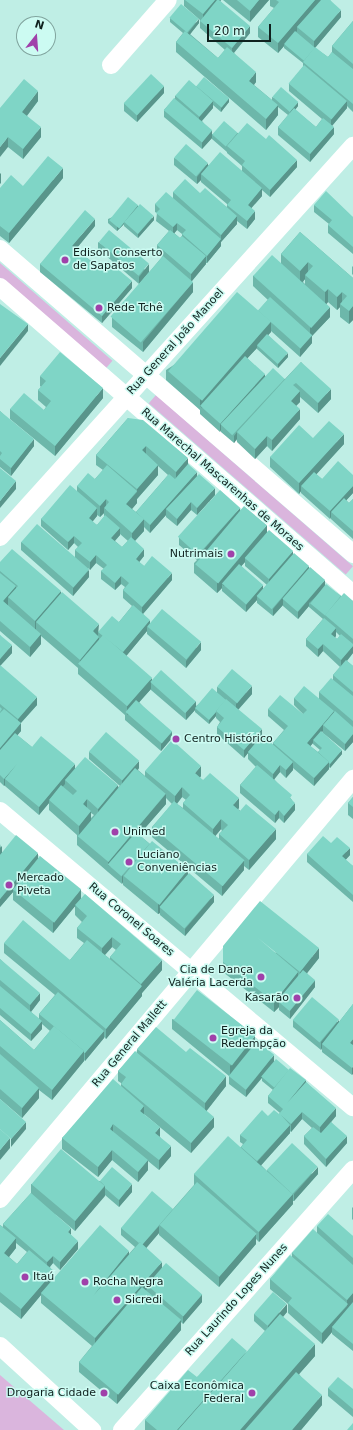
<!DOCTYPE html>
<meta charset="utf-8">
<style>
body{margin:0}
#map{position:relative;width:353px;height:1430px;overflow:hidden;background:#bfeee5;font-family:"DejaVu Sans",sans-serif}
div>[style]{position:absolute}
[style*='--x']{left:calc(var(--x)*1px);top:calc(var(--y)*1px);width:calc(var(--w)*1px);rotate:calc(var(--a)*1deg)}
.green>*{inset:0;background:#dab5dd;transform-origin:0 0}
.street>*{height:18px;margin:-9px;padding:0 9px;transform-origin:9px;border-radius:9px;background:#fff}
.wall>*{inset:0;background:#6db7aa}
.shaded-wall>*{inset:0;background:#59958b}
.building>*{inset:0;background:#7fd5c6;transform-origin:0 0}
.dots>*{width:11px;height:11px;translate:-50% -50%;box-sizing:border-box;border:2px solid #ccfbf2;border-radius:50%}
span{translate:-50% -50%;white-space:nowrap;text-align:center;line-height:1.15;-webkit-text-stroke:3px #ccfbf2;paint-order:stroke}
.poi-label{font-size:11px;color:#10221f}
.left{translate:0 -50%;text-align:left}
.right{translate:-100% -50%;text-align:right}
.street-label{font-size:11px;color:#10221f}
.north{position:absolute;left:16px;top:16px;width:40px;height:40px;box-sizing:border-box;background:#ccfbf2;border:1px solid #81a49e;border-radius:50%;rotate:17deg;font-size:11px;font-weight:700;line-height:16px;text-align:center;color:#10221f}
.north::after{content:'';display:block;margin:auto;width:14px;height:18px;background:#a041aa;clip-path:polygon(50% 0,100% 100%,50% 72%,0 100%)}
.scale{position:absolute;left:207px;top:24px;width:64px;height:18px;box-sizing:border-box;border:2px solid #10221f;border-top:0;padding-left:5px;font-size:12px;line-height:14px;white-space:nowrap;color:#10221f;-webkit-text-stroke:3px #ccfbf2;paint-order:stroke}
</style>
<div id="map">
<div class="green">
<i style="left:0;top:263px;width:149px;height:11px;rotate:41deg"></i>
<i style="left:156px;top:395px;width:261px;height:11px;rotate:41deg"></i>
<i style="clip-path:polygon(0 1375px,64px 1430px,0 1430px)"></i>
</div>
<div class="street">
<i style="--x:111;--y:65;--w:86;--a:-48.8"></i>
<i style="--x:0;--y:249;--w:467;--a:40.8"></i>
<i style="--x:0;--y:287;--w:468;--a:41"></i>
<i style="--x:0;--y:537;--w:527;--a:-47.92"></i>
<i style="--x:0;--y:811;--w:461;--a:40"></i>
<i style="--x:0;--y:1199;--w:549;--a:-49.95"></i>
<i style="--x:0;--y:1346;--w:125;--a:42.4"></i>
<i style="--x:122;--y:1430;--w:348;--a:-48.4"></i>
</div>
<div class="wall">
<i style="clip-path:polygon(184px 0,221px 0,220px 1px,250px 33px,234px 53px,256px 82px,254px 85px,272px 100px,272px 97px,298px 106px,295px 110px,316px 127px,322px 119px,289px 91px,289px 84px,303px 67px,303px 63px,284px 48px,284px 46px,278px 53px,258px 37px,258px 27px,274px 8px,270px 6px,270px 0,330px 0,341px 17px,315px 48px,328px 57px,332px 52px,332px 46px,353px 21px,353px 112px,347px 106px,347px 108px,332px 126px,334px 134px,310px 162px,278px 135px,278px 127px,288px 115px,278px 107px,278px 115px,266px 130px,176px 52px,176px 42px,183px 33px,170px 22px,170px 18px,199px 23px,190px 34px,218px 58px,225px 50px,200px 28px,200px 20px,184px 6px)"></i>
<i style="clip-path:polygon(223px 0,269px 0,250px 22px)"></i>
<i style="clip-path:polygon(evenodd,196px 86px,229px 102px,221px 112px,213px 105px,213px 108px,202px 121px,212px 134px,238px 133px,297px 167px,270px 197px,262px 190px,262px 196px,251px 208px,255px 219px,247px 229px,237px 221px,237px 224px,221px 242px,221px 246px,207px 263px,206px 263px,206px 264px,192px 281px,193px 292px,143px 352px,112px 327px,112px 317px,162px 257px,157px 252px,157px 245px,169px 231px,156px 221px,157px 213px,155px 212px,155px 204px,173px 198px,173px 192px,200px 193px,227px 207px,227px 204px,201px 182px,201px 180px,197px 184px,174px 165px,174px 158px,208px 165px,242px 171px,242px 166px,227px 153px,227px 151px,227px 152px,212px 139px,212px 138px,202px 149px,164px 117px,164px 110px,175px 98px,175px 96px,196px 86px,177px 230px,182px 234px,182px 236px,180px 238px,174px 233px,177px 230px)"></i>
<i style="clip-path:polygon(164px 93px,137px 122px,124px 111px,124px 103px)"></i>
<i style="clip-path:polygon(38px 101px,27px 116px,41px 137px,23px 159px,8px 147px,0 108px)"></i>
<i style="clip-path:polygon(63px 178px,9px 243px,0 236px,0 188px,23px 186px)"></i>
<i style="clip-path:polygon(314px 205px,353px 217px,353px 254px,328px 233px,328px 225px,329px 224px,314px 212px)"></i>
<i style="clip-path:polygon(138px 206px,154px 220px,138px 238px,124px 226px,124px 224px,117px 231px,108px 223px,108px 219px)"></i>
<i style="clip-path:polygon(95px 226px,76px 249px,101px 269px,132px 288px,102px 323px,40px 272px,40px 264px)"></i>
<i style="clip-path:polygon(evenodd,300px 232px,353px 278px,353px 329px,353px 320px,349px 324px,340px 317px,340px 307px,337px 310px,328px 302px,326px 304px,330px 317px,312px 336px,312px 343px,300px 357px,271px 331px,271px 332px,268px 335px,288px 357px,278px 368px,257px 349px,257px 348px,247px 358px,265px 376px,285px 379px,301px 362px,331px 399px,318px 413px,300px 397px,300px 402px,296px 406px,300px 419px,272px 451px,267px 446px,255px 459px,237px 442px,237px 439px,234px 443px,221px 432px,221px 430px,220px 432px,200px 414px,200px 410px,166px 380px,166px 370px,258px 311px,268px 300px,253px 286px,253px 276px,281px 263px,281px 254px,300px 232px,305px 279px,305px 284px,303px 282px,305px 279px)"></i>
<i style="clip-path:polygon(98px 242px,149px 272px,139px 284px,98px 249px)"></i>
<i style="clip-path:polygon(353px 266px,353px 275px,352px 274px,352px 267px)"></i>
<i style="clip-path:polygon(40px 376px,103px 398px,55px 456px,10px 419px,10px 409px,44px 410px,46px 407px,38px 400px,38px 390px,41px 387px,40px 386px)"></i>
<i style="clip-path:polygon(0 411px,34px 446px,11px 476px,0 467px)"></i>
<i style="clip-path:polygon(evenodd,128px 418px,188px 464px,197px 476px,215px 495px,197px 515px,191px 510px,177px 526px,166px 517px,166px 515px,150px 533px,144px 527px,144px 531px,135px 541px,144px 556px,139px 562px,144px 566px,172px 580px,143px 614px,150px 623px,201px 650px,186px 668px,147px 634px,147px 631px,126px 656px,152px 681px,196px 706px,217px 692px,217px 687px,252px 694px,238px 710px,262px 736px,273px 745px,273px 743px,284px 730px,268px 716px,268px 709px,303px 714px,294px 705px,294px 698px,319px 699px,319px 692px,333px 680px,333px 675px,340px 667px,323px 651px,318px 657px,306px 646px,306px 639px,323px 619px,309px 607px,309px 606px,298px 619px,283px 606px,283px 605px,273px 616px,257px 603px,257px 600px,246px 612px,222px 591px,222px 588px,217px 593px,194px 573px,194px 563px,197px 560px,179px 545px,179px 538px,240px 510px,309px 568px,325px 585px,341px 596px,353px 601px,353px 653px,347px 661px,353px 666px,353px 742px,345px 751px,323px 733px,323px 731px,322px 732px,342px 754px,330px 768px,329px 767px,329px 769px,314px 786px,293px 768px,293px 770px,286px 778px,280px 772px,274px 779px,292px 800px,295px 810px,284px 823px,279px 818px,275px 823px,240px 793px,240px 785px,256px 767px,248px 759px,248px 753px,244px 758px,217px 734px,217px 727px,220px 722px,216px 718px,216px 716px,209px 724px,195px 712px,195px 710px,186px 720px,151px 690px,151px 689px,139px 702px,172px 738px,161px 751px,125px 720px,125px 715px,78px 674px,78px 668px,41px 636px,41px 644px,30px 657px,0 631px,0 562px,61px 593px,99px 632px,119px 622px,132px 606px,123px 598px,123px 590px,125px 587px,121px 584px,115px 590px,101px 579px,101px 571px,104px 569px,96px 563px,90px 570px,88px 568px,89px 577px,73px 596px,21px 550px,21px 542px,75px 557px,75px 550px,78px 547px,74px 543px,68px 550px,41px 526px,41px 519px,77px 492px,77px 486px,95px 479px,103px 470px,96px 465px,96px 455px,128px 418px,158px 466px,168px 475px,136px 512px,132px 509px,137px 503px,137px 499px,158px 475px,158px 466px,128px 418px,104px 513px,104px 517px,97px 525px,92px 522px,97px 516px,97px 515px,100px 517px,104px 513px,128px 418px,120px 534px,128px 541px,122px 547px,115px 541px,120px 535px,120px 534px,128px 418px,245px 562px,245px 566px,267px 585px,263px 589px,241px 566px,245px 562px,128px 418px,336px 632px,340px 636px,337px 639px,335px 637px,336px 636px,336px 632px,128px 418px,313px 743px,313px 744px,320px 750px,318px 752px,310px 746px,313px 743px)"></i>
<i style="clip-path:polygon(313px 438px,344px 444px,316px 474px,322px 479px,353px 475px,353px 493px,346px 500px,349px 503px,353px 499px,353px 539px,331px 519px,331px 517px,330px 519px,301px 493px,301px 491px,299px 494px,270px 467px,270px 457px)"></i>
<i style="clip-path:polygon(evenodd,0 635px,12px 653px,0 666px,37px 705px,21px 723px,21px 731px,17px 735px,32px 747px,75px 768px,118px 787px,120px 786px,89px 759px,89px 752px,139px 768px,138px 770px,145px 776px,145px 771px,201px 776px,200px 778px,239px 808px,238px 809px,276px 839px,249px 870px,244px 866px,244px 870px,222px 896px,152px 837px,152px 827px,172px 804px,166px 798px,166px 804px,139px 835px,188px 875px,214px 902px,185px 936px,160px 915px,160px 913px,158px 914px,123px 885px,123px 882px,122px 884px,108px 872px,108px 871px,108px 872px,77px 845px,77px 835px,49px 810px,49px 803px,39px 815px,5px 786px,5px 785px,4px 786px,0 782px,0 635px,182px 797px,186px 800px,183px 803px,183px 808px,177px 804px,182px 797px,0 635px,91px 813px,94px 815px,91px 818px,91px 813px,0 635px,221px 829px,222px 831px,219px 834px,219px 839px,215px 836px,221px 829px)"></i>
<i style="clip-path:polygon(353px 797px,353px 819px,348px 815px,348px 803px)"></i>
<i style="clip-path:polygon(331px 843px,350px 855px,345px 860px,353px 866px,353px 902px,307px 862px,307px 854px)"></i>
<i style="clip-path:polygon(evenodd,0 844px,2px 852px,38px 858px,81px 899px,162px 970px,142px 993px,142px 996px,106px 1039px,104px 1037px,104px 1038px,85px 1061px,84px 1060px,84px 1061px,52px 1100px,39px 1090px,39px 1098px,22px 1118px,0 1099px,0 1020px,34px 1050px,50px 1031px,42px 1024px,42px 1029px,31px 1041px,0 1015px,0 959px,40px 1000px,31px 1012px,39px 1019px,39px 1014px,55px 995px,4px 953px,4px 943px,70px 960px,84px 943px,77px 938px,77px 928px,82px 922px,75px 915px,75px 906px,53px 933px,13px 900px,13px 892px,0 907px,0 844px,112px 947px,116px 950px,110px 957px,110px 959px,105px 955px,112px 947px)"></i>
<i style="clip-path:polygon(223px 946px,319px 958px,307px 973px,315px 987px,290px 1019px,279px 1010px,279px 1007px,274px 1012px,223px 972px)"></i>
<i style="clip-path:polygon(353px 1004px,352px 1075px,322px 1052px,322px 1048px,321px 1050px,293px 1027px,293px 1020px,339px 1022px)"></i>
<i style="clip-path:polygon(evenodd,172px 1019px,255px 1044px,274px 1061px,306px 1082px,336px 1116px,331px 1122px,347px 1143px,326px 1167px,304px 1144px,304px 1136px,312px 1128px,302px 1119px,291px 1132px,290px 1131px,290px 1133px,261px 1165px,267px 1171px,267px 1170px,318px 1174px,294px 1201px,293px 1201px,293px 1204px,259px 1242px,256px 1239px,256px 1244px,219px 1287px,159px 1235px,159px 1233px,146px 1248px,162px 1268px,202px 1302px,183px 1324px,181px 1322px,181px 1330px,117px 1404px,79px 1372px,79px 1362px,92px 1346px,41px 1303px,41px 1295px,21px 1319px,0 1302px,0 1225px,3px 1227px,3px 1224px,31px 1193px,31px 1184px,100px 1181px,132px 1192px,119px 1207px,105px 1195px,75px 1231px,55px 1214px,71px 1235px,78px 1249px,60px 1270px,53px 1263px,50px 1267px,54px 1278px,129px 1254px,135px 1247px,121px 1235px,121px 1228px,173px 1209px,194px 1185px,194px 1174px,241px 1147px,243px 1144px,240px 1142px,240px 1135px,268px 1116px,279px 1114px,280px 1113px,268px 1103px,268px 1096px,273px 1090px,262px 1081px,262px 1078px,246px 1097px,229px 1084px,229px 1076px,172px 1029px,172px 1019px,16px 1243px,27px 1252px,17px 1264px,9px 1257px,16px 1248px,16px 1243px)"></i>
<i style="clip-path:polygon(137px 1049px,226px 1086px,206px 1111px,214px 1127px,191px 1153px,144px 1114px,160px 1137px,171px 1156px,159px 1170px,148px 1161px,148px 1170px,138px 1182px,112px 1160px,98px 1177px,62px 1149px,62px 1138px,121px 1086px,121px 1083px,118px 1081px,118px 1071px,137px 1053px)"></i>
<i style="clip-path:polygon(353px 1207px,353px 1220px,352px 1219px,352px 1208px)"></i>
<i style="clip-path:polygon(317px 1226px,353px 1236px,353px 1351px,332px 1334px,332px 1332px,322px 1344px,288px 1313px,288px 1304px,270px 1289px,270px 1279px,292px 1257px,292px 1253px,317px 1233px)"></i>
<i style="clip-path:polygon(287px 1312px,283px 1317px,315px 1356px,299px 1374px,322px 1405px,301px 1430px,145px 1430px,145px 1420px,197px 1377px,247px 1352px,265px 1331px,254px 1321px,254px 1314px)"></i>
<i style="clip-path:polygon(328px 1388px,353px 1389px,353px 1417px,328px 1396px)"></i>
</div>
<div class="shaded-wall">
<i style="clip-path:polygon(215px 0,221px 0,203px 22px,203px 14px)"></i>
<i style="clip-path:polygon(259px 0,269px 0,250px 22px,250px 11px)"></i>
<i style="clip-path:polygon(315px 0,322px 0,297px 27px,297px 31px,285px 45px,284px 44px,284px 46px,278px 53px,278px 43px)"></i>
<i style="clip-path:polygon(341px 10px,341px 17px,314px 49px,314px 41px)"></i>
<i style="clip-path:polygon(199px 19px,199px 23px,188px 37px,188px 33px)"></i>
<i style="clip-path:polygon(250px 26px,250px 33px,232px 55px,232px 48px)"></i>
<i style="clip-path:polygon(256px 72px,256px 82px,249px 91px,249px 81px)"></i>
<i style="clip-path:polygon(164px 86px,164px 93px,137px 122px,137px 115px)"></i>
<i style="clip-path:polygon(38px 91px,38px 101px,22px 122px,22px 112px)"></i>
<i style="clip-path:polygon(229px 98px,229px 102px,221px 112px,221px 108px)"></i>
<i style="clip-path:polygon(213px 101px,213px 108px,199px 124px,199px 117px)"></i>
<i style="clip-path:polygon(347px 101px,347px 108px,331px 127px,331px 119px)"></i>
<i style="clip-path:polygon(298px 102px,298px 106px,290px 116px,290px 112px)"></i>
<i style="clip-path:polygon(278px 105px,278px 115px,266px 130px,266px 119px)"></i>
<i style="clip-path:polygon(41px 127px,41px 137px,23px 159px,23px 149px)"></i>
<i style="clip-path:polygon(334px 127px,334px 134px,310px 162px,310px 154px)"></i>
<i style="clip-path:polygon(212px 130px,212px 136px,212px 135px,212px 138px,202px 149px,202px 142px)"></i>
<i style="clip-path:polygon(8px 137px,8px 147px,0 157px,0 147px)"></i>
<i style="clip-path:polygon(297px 160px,297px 167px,270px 197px,270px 190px)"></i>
<i style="clip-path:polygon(208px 163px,208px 171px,201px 174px,201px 180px,197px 184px,197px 177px)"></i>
<i style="clip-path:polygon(63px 168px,63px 178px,9px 243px,9px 233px)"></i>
<i style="clip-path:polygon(1px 173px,1px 183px,0 184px,0 174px)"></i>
<i style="clip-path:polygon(262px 188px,262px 196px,248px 212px,248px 205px)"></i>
<i style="clip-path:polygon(138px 205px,138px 209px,124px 222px,124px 224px,117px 231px,117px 227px)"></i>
<i style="clip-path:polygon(255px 211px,255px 219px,247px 229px,247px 221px)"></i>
<i style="clip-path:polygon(154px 216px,154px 220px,138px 238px,138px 234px)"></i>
<i style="clip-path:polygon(237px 216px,237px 224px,221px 242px,221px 246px,207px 263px,207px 256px,221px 239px,221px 235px)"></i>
<i style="clip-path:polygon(95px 219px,95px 226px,72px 254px,72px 246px)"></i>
<i style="clip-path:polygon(177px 223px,177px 230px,173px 235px,173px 227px)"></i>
<i style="clip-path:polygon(206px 256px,206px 264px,191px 282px,191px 274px)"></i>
<i style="clip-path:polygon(308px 262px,308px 276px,305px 275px,305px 279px,300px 285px,300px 271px)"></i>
<i style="clip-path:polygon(149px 264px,149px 272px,139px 284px,139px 277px)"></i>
<i style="clip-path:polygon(132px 281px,132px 288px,102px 323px,102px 316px)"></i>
<i style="clip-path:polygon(193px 282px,193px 292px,143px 352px,143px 342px)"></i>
<i style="clip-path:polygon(328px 289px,328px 302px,325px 306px,325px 292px)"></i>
<i style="clip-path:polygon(342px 292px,342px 305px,340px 304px,340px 307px,337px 310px,337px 297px)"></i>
<i style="clip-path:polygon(353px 306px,353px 320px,349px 324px,349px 311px)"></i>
<i style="clip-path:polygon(330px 307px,330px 317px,312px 336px,312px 343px,300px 357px,300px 349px,310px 337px,310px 328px)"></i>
<i style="clip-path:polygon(271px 322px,271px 332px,258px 346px,257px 345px,257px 348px,202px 408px,200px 406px,200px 410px,200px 400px)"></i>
<i style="clip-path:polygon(28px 324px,28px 331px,0 366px,0 358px)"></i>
<i style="clip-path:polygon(288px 353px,288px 357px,278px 368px,278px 364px)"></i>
<i style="clip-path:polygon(265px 374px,265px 381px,221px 425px,221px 430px,220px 432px,220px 424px)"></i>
<i style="clip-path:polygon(103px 388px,103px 398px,55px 456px,55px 446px)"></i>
<i style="clip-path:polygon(331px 389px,331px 399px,318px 413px,318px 403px)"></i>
<i style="clip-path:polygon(300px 391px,300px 402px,291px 411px,291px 401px)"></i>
<i style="clip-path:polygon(300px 409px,300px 419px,272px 451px,272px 440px)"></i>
<i style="clip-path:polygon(237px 432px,237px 439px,234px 443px,234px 436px)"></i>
<i style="clip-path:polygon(344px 434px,344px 444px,304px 488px,301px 486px,301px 491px,299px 494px,299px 483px)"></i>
<i style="clip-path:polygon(267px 436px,267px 446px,255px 459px,255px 449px)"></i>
<i style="clip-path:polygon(34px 439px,34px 446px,11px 476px,11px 468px)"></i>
<i style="clip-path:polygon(146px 446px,146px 456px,142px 450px)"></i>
<i style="clip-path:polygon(188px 458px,188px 468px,176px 482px,176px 472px)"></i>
<i style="clip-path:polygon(158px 465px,158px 475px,137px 499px,137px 503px,126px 516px,126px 504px,137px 492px,137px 489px)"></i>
<i style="clip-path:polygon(197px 472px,197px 479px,166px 509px,166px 515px,150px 533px,150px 525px)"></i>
<i style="clip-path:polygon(16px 481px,16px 489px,0 508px,0 501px)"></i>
<i style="clip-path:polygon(353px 486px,353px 493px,334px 514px,331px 512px,331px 517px,330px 519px,330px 511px)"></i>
<i style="clip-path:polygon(215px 488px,215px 495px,197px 515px,197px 508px)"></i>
<i style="clip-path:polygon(106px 499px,106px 510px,104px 508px,104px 513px,100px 517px,100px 506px)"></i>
<i style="clip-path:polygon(191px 502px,191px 510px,177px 526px,177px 519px)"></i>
<i style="clip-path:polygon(97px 508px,97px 516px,89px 526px,89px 518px)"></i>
<i style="clip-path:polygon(240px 508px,240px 515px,199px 562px,199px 555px)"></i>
<i style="clip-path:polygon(144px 519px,144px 531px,132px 544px,132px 533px)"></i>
<i style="clip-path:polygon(267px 525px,267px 535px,245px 558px,245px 562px,224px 586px,222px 584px,222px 588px,217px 593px,217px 583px)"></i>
<i style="clip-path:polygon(120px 528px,120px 535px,111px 545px,111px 538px)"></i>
<i style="clip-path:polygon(74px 536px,74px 543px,68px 550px,68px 542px)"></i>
<i style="clip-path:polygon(144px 549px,144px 556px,136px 566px,136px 559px)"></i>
<i style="clip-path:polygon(293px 551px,293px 558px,269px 587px,269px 579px)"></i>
<i style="clip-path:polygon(96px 555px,96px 563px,90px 570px,90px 562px)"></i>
<i style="clip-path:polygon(309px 566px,309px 574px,283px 599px,283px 605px,273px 616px,273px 609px)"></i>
<i style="clip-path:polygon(89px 570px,89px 577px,73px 596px,73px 588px)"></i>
<i style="clip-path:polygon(172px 573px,172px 580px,142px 615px,142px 607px)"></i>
<i style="clip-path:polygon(121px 576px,121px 584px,115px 590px,115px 583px)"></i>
<i style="clip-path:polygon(325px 580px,325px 588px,309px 603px,309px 606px,298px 619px,298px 612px)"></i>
<i style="clip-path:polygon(263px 585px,263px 593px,257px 596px,257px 600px,246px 612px,246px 605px)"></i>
<i style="clip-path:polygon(16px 586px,16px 596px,8px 597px,8px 606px,3px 601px)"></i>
<i style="clip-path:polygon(61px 591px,61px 601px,36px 622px,36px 629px,35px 631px,35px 621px)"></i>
<i style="clip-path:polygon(150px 620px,150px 627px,147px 627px,147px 631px,123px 660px,123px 652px)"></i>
<i style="clip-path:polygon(99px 624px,98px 635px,93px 642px,93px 631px)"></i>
<i style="clip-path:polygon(336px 628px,336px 636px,331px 642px,331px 634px)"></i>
<i style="clip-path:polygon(41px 634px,41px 644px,30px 657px,30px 647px)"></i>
<i style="clip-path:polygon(99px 637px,99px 647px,80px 666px,80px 660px)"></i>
<i style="clip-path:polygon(201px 642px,201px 650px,186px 668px,186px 661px)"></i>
<i style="clip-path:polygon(323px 644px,323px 651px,318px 657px,318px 649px)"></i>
<i style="clip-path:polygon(12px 645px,12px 653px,0 666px,0 659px)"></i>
<i style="clip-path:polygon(353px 646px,353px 653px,341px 668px,341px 660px)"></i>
<i style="clip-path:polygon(152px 678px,152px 683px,151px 682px,151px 689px,128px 715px,127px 714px,127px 706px)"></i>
<i style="clip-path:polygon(252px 686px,252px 694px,236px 712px,236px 704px)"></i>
<i style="clip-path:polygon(37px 697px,37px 705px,18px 726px,18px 719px)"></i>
<i style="clip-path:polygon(196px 701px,196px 708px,195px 708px,195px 710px,186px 720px,186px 712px)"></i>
<i style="clip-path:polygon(334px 711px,334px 719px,323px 725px,323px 731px,314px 741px,313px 740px,313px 743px,307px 750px,307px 743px)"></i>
<i style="clip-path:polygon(216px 712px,216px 716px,209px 724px,209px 720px)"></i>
<i style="clip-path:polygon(21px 723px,21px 731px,0 756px,0 748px)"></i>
<i style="clip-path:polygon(262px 729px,262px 737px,248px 752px,248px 753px,244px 758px,244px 750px)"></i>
<i style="clip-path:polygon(172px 731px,172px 738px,161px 751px,161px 743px)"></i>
<i style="clip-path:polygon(353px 734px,353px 742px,345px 751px,345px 744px)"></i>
<i style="clip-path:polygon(342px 750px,342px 754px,330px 768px,330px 764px)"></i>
<i style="clip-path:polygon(139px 761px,139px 768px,122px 788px,122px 780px)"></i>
<i style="clip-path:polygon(293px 762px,293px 770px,286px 778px,286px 770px)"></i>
<i style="clip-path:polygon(329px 762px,329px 769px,314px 786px,314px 778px)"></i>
<i style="clip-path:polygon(17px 764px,5px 779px,5px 785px,4px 786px,4px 779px)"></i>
<i style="clip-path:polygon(75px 764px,75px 772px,65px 780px,65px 784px,50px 801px,49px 800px,49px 803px,39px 815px,39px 807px)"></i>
<i style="clip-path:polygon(280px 765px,280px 772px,273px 781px,273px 774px)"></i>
<i style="clip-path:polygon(201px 766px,201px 776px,195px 783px,195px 773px)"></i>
<i style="clip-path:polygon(118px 785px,118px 795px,98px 819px,98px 809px)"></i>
<i style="clip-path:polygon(182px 787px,182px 797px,175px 806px,175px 796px)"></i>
<i style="clip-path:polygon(166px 794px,166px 804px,111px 867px,108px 865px,108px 872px,108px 862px)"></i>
<i style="clip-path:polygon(239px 798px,239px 808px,233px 815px,233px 805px)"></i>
<i style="clip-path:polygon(87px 799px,87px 809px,83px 804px)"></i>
<i style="clip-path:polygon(295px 803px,295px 810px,284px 823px,284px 816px)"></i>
<i style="clip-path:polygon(279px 810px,279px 818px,275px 823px,275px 815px)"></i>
<i style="clip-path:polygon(91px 811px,91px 821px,79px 836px,79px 826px)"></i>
<i style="clip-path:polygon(221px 819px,221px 829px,213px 839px,213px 829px)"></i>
<i style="clip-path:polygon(276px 829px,276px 839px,249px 870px,249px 860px)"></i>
<i style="clip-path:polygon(2px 846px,2px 853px,0 855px,0 848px)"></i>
<i style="clip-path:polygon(350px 848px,350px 855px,342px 864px,342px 856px)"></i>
<i style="clip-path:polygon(38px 853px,38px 861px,13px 890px,13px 892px,0 907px,0 899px)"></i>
<i style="clip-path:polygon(244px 860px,244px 870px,222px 896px,222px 886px)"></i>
<i style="clip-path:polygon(188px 870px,188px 880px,160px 907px,160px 913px,158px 914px,158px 904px)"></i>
<i style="clip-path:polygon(123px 875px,123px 882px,122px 884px,122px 877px)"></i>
<i style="clip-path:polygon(81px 889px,81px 899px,53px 933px,53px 922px)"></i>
<i style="clip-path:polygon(214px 895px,214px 902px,185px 936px,185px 929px)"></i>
<i style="clip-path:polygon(112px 937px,112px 947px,102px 958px,102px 948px)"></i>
<i style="clip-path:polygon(319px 948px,319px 958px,300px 982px,300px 972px)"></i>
<i style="clip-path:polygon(162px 960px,162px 970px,142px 993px,142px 996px,106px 1039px,106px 1029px,141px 987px,141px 984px)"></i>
<i style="clip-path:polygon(298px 972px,298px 982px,279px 1002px,279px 1007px,274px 1012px,274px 1002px)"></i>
<i style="clip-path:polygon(315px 980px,315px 987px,290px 1019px,290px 1011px)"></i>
<i style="clip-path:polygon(40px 993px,40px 1000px,30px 1013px,30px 1005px)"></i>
<i style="clip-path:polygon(339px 1020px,339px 1027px,322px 1044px,322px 1048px,321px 1050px,321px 1042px)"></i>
<i style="clip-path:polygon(42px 1021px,42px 1029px,31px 1041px,31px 1034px)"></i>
<i style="clip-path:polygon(104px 1031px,104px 1038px,85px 1061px,85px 1053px)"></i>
<i style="clip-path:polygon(255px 1036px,255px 1046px,230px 1076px,230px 1066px)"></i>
<i style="clip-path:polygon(353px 1039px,353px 1046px,350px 1043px)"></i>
<i style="clip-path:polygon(84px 1051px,84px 1061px,52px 1100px,52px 1090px)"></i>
<i style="clip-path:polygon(274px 1055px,274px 1063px,246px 1097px,246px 1090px)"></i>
<i style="clip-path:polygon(353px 1066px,353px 1074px,352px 1075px,352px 1068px)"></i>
<i style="clip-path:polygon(226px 1076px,226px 1086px,205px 1113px,205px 1103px)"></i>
<i style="clip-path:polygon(306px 1080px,306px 1088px,287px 1103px)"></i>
<i style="clip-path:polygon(39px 1088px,39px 1098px,22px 1118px,22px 1108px)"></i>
<i style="clip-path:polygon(144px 1106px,144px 1116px,140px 1111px)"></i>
<i style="clip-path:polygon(336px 1108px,336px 1116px,320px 1135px,320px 1127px)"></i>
<i style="clip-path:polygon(302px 1112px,302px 1119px,291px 1132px,291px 1124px)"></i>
<i style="clip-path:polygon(214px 1117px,214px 1127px,191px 1153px,191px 1143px)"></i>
<i style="clip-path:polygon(26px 1122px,26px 1129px,11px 1147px,11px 1139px)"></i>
<i style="clip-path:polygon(113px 1124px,113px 1134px,110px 1129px)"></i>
<i style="clip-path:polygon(290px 1125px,290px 1133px,257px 1170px,257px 1162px)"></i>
<i style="clip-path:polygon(160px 1127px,160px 1137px,155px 1133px)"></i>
<i style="clip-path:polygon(347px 1136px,347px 1143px,326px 1167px,326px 1159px)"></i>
<i style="clip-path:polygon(10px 1138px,10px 1148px,0 1160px,0 1150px)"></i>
<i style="clip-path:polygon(171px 1146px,171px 1156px,159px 1170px,159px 1160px)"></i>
<i style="clip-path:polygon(112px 1150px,112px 1160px,98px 1177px,98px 1167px)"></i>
<i style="clip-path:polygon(148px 1160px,148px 1170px,138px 1182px,138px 1172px)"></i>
<i style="clip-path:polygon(318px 1167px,318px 1174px,294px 1201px,294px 1194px)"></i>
<i style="clip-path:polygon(132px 1184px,132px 1192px,119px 1207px,119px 1200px)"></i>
<i style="clip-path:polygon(105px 1186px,105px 1196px,75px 1231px,75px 1221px)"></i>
<i style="clip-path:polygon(293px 1194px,293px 1204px,259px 1242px,259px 1232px)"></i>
<i style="clip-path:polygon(159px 1226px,159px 1233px,142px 1253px,142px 1245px)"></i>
<i style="clip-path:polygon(71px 1228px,71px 1235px,68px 1232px)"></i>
<i style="clip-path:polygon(256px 1234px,256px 1244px,219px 1287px,219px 1277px)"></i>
<i style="clip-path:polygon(16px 1238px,16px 1248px,4px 1263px,4px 1253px)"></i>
<i style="clip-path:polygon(78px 1241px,78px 1249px,60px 1270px,60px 1262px)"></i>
<i style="clip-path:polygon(129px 1251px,129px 1261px,93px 1296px)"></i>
<i style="clip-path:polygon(53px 1256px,53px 1263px,47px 1270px,47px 1262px)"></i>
<i style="clip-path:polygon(162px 1262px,162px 1272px,147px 1285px,147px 1289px,95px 1348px,95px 1338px)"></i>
<i style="clip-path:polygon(54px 1271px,54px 1281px,41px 1293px,41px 1295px,21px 1319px,21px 1309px)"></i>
<i style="clip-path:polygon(353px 1293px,353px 1303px,332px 1327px,332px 1332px,322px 1344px,322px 1333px,347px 1306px,347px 1300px)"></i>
<i style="clip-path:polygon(202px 1294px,202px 1302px,183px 1324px,183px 1316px)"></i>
<i style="clip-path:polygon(287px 1304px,287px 1312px,268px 1334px,268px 1326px)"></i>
<i style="clip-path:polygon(181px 1320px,181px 1330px,117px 1404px,117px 1394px)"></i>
<i style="clip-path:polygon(315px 1344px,315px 1356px,250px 1430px,240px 1430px)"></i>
<i style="clip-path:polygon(247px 1351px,186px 1430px,177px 1430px)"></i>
<i style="clip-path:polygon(322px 1395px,322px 1405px,301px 1430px,292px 1430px)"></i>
</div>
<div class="building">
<i style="clip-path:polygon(185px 0,215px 0,203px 14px)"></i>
<i style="clip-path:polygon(217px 0,219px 0,250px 26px,232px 48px,200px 21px)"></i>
<i style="clip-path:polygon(237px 0,259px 0,250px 11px)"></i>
<i style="clip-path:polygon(276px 0,315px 0,278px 43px,258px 27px,279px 2px)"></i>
<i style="clip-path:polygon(321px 0,330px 0,341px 10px,314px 41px,297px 27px)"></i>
<i style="left:181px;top:4px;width:23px;height:18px;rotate:40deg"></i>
<i style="clip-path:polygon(353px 21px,353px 64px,332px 46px)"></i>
<i style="clip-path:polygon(185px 31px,218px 58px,227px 47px,256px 72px,249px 81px,278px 105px,266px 119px,176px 42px)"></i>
<i style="left:295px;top:31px;width:26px;height:17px;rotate:40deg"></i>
<i style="clip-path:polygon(315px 47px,328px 57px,332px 52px,353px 69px,353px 104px,303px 62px)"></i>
<i style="left:304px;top:65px;width:56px;height:24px;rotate:40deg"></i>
<i style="left:151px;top:74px;width:18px;height:40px;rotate:43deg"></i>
<i style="left:204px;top:77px;width:33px;height:12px;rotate:40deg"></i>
<i style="clip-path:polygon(24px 79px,38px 91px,22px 112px,41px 127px,23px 149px,8px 137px,0 147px,0 108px)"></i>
<i style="left:189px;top:80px;width:32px;height:21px;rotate:41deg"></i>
<i style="left:281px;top:87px;width:23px;height:13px;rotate:41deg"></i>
<i style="left:174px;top:98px;width:50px;height:16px;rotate:40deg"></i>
<i style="clip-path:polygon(294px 108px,316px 127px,323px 118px,334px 127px,310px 154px,278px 127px)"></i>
<i style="left:224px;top:121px;width:18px;height:18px;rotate:41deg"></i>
<i style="clip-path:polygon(247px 123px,266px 139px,269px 135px,297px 160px,270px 190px,242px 165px,245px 161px,227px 146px)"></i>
<i style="left:186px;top:144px;width:29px;height:18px;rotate:41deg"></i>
<i style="clip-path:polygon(220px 152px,262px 188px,248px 205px,255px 211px,247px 221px,227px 205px,231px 200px,201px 174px)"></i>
<i style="clip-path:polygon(48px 156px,63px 168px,9px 233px,0 226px,0 188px,11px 175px,23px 186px)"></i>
<i style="clip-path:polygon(185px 179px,200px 193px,205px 188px,237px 216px,221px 235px,173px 192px)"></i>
<i style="clip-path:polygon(326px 191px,353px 217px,353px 247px,328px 225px,332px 220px,314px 205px)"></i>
<i style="clip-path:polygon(166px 192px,221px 239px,207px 256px,182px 234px,186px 230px,177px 223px,173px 227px,156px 213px,160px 209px,155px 204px)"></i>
<i style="left:128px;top:197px;width:13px;height:30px;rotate:39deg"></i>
<i style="left:140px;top:204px;width:18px;height:24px;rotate:41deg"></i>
<i style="clip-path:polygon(85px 210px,95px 219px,72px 246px,101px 269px,108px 261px,132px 281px,102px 316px,40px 264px)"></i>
<i style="left:109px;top:230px;width:52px;height:16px;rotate:40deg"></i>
<i style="clip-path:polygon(170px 230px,180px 238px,182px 236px,206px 256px,191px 274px,157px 245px)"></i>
<i style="clip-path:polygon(300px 232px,353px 278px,353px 306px,349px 311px,340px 304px,347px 296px,342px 292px,337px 297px,328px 289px,325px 292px,305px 275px,313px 266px,308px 262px,300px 271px,281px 254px)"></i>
<i style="left:272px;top:255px;width:78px;height:28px;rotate:42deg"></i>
<i style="left:163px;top:256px;width:40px;height:80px;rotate:41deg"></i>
<i style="left:237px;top:292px;width:45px;height:105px;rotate:41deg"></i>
<i style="left:270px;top:297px;width:57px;height:18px;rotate:42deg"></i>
<i style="clip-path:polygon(0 304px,28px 324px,0 358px)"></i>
<i style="left:267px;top:334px;width:28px;height:15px;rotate:42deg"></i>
<i style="clip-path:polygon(60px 352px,103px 388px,55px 446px,10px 409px,24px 393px,44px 410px,51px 401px,38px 390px,46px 381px,40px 376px)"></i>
<i style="left:245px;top:356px;width:27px;height:67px;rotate:42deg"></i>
<i style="clip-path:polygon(301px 362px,331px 389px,318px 403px,296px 383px,293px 385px,300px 391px,291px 401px,300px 409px,272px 440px,267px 436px,255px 449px,237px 432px)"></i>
<i style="left:273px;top:368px;width:16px;height:77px;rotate:43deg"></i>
<i style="clip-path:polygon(0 411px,34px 439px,11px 468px,0 459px,0 456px,2px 453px,0 451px)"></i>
<i style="clip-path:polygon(128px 418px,143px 420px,188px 458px,176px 472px,146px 446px,142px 450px,158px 465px,137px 489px,96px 455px)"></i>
<i style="clip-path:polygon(329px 421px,344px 434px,299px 483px,270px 457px,299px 425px,313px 438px)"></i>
<i style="clip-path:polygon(338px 461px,353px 475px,353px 486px,330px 511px,301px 486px,314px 472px,322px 479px)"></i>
<i style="clip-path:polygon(188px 464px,197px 472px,150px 525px,136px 512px,169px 474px,175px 479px)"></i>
<i style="clip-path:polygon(107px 465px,137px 491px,126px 504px,144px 519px,132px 533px,104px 508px,109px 502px,106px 499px,100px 506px,77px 486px,88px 473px,95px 479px)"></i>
<i style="clip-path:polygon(0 468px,16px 481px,0 501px)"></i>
<i style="clip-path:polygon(199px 474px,215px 488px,197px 508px,191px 502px,177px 519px,166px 509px)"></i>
<i style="clip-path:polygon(70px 485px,97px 508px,89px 518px,97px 525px,105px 515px,120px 528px,111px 538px,122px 547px,131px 537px,144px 549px,136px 559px,144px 566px,152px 556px,172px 573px,142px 607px,123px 590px,129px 583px,121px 576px,115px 583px,101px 571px,107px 565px,96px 555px,90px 562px,75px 550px,82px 543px,74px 536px,68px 542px,41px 519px)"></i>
<i style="left:220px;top:490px;width:27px;height:63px;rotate:42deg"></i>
<i style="clip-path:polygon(344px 498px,349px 503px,353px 499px,353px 531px,331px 512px)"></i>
<i style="left:244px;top:506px;width:30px;height:76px;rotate:40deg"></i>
<i style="left:37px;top:524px;width:69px;height:24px;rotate:41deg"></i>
<i style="left:269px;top:530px;width:32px;height:37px;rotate:41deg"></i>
<i style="clip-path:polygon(12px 549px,61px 591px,35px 621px,8px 597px,18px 586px,0 571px,0 562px)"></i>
<i style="left:294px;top:553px;width:20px;height:57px;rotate:41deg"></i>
<i style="left:239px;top:564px;width:32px;height:26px;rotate:41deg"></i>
<i style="left:310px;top:567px;width:20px;height:42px;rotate:41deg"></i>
<i style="clip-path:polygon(0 573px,16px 586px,3px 601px,41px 634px,30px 647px,0 621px)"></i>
<i style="left:326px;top:584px;width:19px;height:25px;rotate:39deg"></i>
<i style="clip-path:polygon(62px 592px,99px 624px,93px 631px,99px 637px,80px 660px,36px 622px)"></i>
<i style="clip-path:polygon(344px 593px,353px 601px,353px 639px,325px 615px)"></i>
<i style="clip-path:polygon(133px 605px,150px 620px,123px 652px,98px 632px,112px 616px,119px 622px)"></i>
<i style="left:162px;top:609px;width:51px;height:23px;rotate:40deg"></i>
<i style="clip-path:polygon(324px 618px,336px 628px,331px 634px,337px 639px,341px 634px,353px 644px,353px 646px,341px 660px,323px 644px,318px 649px,306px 639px)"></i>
<i style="clip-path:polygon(0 635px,12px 645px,0 659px)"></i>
<i style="left:103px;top:635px;width:65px;height:38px;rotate:41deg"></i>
<i style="clip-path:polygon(346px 660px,353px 666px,353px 692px,333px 675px)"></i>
<i style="clip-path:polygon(0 665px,37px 697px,18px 719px,0 704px)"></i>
<i style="left:232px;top:669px;width:26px;height:23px;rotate:40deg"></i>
<i style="left:161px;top:670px;width:47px;height:16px;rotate:42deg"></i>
<i style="clip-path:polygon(331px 678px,353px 696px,353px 721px,319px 692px)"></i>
<i style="clip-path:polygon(304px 686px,334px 711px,307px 743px,329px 762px,314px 778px,273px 743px,288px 726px,268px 709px,280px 695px,303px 714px,307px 710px,294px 698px)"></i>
<i style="clip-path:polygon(212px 688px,226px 700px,216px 711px,216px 712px,209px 720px,195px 708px)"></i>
<i style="clip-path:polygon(226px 699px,262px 729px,244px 750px,217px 727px,224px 718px,216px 711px)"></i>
<i style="left:136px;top:700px;width:48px;height:16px;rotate:41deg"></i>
<i style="clip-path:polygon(0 707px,2px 709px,0 712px)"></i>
<i style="clip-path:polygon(4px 709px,21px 723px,0 748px,0 713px)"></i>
<i style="clip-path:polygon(335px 711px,353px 727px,353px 734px,345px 744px,323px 725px)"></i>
<i style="clip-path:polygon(321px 731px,342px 750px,330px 764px,329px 763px,329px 762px,318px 752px,322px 748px,313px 740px)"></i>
<i style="left:106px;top:732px;width:44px;height:26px;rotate:41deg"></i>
<i style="clip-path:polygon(15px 733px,32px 747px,41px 736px,75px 764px,39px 807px,5px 779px,17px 764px,4px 779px,0 775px,0 750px)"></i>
<i style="clip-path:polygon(262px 735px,293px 762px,286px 770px,280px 765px,273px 774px,248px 752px)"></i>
<i style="clip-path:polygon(172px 740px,201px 766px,195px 773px,203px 780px,210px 773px,239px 798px,233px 805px,240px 811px,246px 804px,276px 829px,249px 860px,219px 834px,228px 825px,221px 819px,213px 829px,183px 803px,190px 795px,182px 787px,175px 796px,145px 771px)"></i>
<i style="clip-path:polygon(85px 757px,118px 785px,98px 809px,87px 799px,83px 804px,91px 811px,79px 826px,49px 800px,61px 785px,73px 795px,77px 791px,65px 780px)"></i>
<i style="clip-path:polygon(257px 765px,292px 795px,290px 798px,295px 803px,284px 816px,279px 810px,275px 815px,240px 785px)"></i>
<i style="left:135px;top:768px;width:40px;height:89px;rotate:40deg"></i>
<i style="clip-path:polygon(353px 797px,353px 807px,348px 803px)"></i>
<i style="left:174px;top:801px;width:92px;height:34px;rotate:40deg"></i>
<i style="left:136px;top:832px;width:18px;height:43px;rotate:41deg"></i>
<i style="clip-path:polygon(16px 835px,38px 853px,0 899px,0 855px)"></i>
<i style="clip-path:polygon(323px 836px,331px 843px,337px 837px,350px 848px,342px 856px,353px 866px,353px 895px,307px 854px)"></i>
<i style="left:152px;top:841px;width:46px;height:45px;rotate:39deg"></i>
<i style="left:40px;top:856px;width:53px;height:43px;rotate:39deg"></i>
<i style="left:189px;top:873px;width:33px;height:45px;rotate:41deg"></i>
<i style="clip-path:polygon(85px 894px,162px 960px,141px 984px,110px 957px,121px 944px,112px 937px,102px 948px,77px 928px,87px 916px,75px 905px)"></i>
<i style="clip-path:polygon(260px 901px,319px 948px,300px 972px,258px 938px,298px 972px,274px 1002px,223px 962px,223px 946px)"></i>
<i style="clip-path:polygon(23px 920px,70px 960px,87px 940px,142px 986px,106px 1029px,4px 943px)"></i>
<i style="clip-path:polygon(0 959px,40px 993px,30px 1005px,0 980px)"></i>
<i style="left:303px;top:970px;width:16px;height:40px;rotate:40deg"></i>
<i style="clip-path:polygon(0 986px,42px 1021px,31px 1034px,0 1008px)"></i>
<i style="left:197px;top:990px;width:74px;height:38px;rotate:38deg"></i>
<i style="clip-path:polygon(58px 992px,104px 1031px,85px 1053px,84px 1053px,84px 1051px,39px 1014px)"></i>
<i style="left:312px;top:997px;width:35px;height:30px;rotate:40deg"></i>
<i style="clip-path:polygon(353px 1004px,353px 1039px,350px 1043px,353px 1045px,353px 1066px,352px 1068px,322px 1044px)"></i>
<i style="clip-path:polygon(0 1020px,34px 1050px,54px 1026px,84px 1051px,52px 1090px,0 1046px)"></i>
<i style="clip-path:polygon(156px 1027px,186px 1052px,190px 1048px,226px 1076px,205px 1103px,137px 1049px)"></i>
<i style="left:257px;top:1041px;width:22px;height:45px;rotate:39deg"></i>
<i style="clip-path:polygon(135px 1051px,214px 1117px,191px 1143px,121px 1084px,126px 1077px,118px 1071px)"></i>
<i style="clip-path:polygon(0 1054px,39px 1088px,22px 1108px,0 1089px)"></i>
<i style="left:276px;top:1059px;width:17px;height:23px;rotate:40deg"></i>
<i style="clip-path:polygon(290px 1068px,306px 1080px,287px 1103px,306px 1082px,336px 1108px,320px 1127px,302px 1112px,291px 1124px,281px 1115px,290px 1125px,257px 1161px,241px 1147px,247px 1140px,240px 1135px,262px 1110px,268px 1116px,274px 1110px,279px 1114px,283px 1109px,268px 1096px)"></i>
<i style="clip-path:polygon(113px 1079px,144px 1106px,140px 1111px,160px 1127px,155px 1133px,171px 1146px,159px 1160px,113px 1124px,110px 1129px,148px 1160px,138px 1172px,112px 1150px,98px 1167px,62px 1138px)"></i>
<i style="clip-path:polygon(0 1099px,26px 1122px,11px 1139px,10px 1138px,0 1129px)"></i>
<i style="clip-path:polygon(331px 1122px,347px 1136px,326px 1159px,304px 1136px,313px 1127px,321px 1133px)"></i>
<i style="clip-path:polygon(0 1129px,10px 1138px,0 1150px)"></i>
<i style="left:228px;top:1136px;width:87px;height:51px;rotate:42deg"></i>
<i style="left:292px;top:1143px;width:35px;height:37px;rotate:43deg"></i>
<i style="left:61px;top:1149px;width:57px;height:46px;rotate:40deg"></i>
<i style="clip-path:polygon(112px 1167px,132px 1184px,119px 1200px,105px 1188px,105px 1186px,100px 1181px)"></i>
<i style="left:197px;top:1182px;width:79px;height:57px;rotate:41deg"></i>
<i style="clip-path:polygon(152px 1191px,173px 1209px,142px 1245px,140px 1242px,139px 1243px,121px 1228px)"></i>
<i style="clip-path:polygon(31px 1193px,71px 1228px,68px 1232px,78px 1241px,60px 1262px,53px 1256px,47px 1262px,3px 1224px)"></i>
<i style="clip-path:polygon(328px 1214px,353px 1236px,353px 1258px,317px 1226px)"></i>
<i style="clip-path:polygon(0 1225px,16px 1238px,4px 1253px,17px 1264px,29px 1250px,54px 1271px,21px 1309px,0 1292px)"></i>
<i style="clip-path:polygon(100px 1225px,129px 1251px,93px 1296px,140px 1242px,162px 1262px,95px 1338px,41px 1293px)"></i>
<i style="clip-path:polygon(313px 1229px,353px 1265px,353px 1293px,347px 1300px,292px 1253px)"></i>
<i style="clip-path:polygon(290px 1255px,348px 1304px,322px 1333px,288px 1303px,292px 1298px,270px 1279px)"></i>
<i style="left:166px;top:1263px;width:48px;height:29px;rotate:41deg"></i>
<i style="left:142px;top:1287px;width:51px;height:98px;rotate:40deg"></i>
<i style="left:273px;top:1292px;width:18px;height:29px;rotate:41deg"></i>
<i style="clip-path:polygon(353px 1302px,353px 1344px,332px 1327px)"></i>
<i style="clip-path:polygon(280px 1314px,315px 1344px,240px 1430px,178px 1430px)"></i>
<i style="clip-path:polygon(232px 1338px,247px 1351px,177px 1430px,157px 1430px,145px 1420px,188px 1370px,197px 1377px)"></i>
<i style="clip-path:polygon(296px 1372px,322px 1395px,292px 1430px,245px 1430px)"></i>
<i style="clip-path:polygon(338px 1377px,353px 1389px,353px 1409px,328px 1388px)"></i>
<i style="clip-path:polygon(353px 1423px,353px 1430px,347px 1430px)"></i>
</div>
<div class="dots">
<i style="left:65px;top:260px;background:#a041aa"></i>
<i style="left:99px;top:308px;background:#a041aa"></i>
<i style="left:231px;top:554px;background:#a041aa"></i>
<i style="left:176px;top:739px;background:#a041aa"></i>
<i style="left:115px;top:832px;background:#a041aa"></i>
<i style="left:129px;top:862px;background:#a041aa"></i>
<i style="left:9px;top:885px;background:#a041aa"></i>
<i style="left:261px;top:977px;background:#a041aa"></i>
<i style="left:297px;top:998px;background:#a041aa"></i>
<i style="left:213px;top:1038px;background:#a041aa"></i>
<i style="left:25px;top:1277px;background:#a041aa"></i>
<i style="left:85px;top:1282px;background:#a041aa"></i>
<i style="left:117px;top:1300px;background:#a041aa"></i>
<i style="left:104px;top:1393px;background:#a041aa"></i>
<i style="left:252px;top:1393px;background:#a041aa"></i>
</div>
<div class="poi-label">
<span class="left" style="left:73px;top:260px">Edison Conserto<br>de Sapatos</span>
<span class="left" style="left:107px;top:308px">Rede Tchê</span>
<span class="right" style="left:223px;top:554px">Nutrimais</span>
<span class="left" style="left:184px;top:739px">Centro Histórico</span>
<span class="left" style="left:123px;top:832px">Unimed</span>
<span class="left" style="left:137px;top:862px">Luciano<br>Conveniências</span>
<span class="left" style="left:17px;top:885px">Mercado<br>Piveta</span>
<span class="right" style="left:253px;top:977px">Cia de Dança<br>Valéria Lacerda</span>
<span class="right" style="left:289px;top:998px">Kasarão</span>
<span class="left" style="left:221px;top:1038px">Egreja da<br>Redempção</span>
<span class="left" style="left:33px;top:1277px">Itaú</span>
<span class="left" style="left:93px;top:1282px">Rocha Negra</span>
<span class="left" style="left:125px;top:1300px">Sicredi</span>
<span class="right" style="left:244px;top:1393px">Caixa Econômica<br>Federal</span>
<span class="right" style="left:96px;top:1393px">Drogaria Cidade</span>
</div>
<div class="street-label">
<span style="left:176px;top:342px;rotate:-48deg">Rua General João Manoel</span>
<span style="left:222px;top:480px;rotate:41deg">Rua Marechal Mascarenhas de Moraes</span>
<span style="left:131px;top:920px;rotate:40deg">Rua Coronel Soares</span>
<span style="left:130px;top:1044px;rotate:-50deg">Rua General Mallett</span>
<span style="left:237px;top:1300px;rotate:-48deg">Rua Laurindo Lopes Nunes</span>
</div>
<div class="north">N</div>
<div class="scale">20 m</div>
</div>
